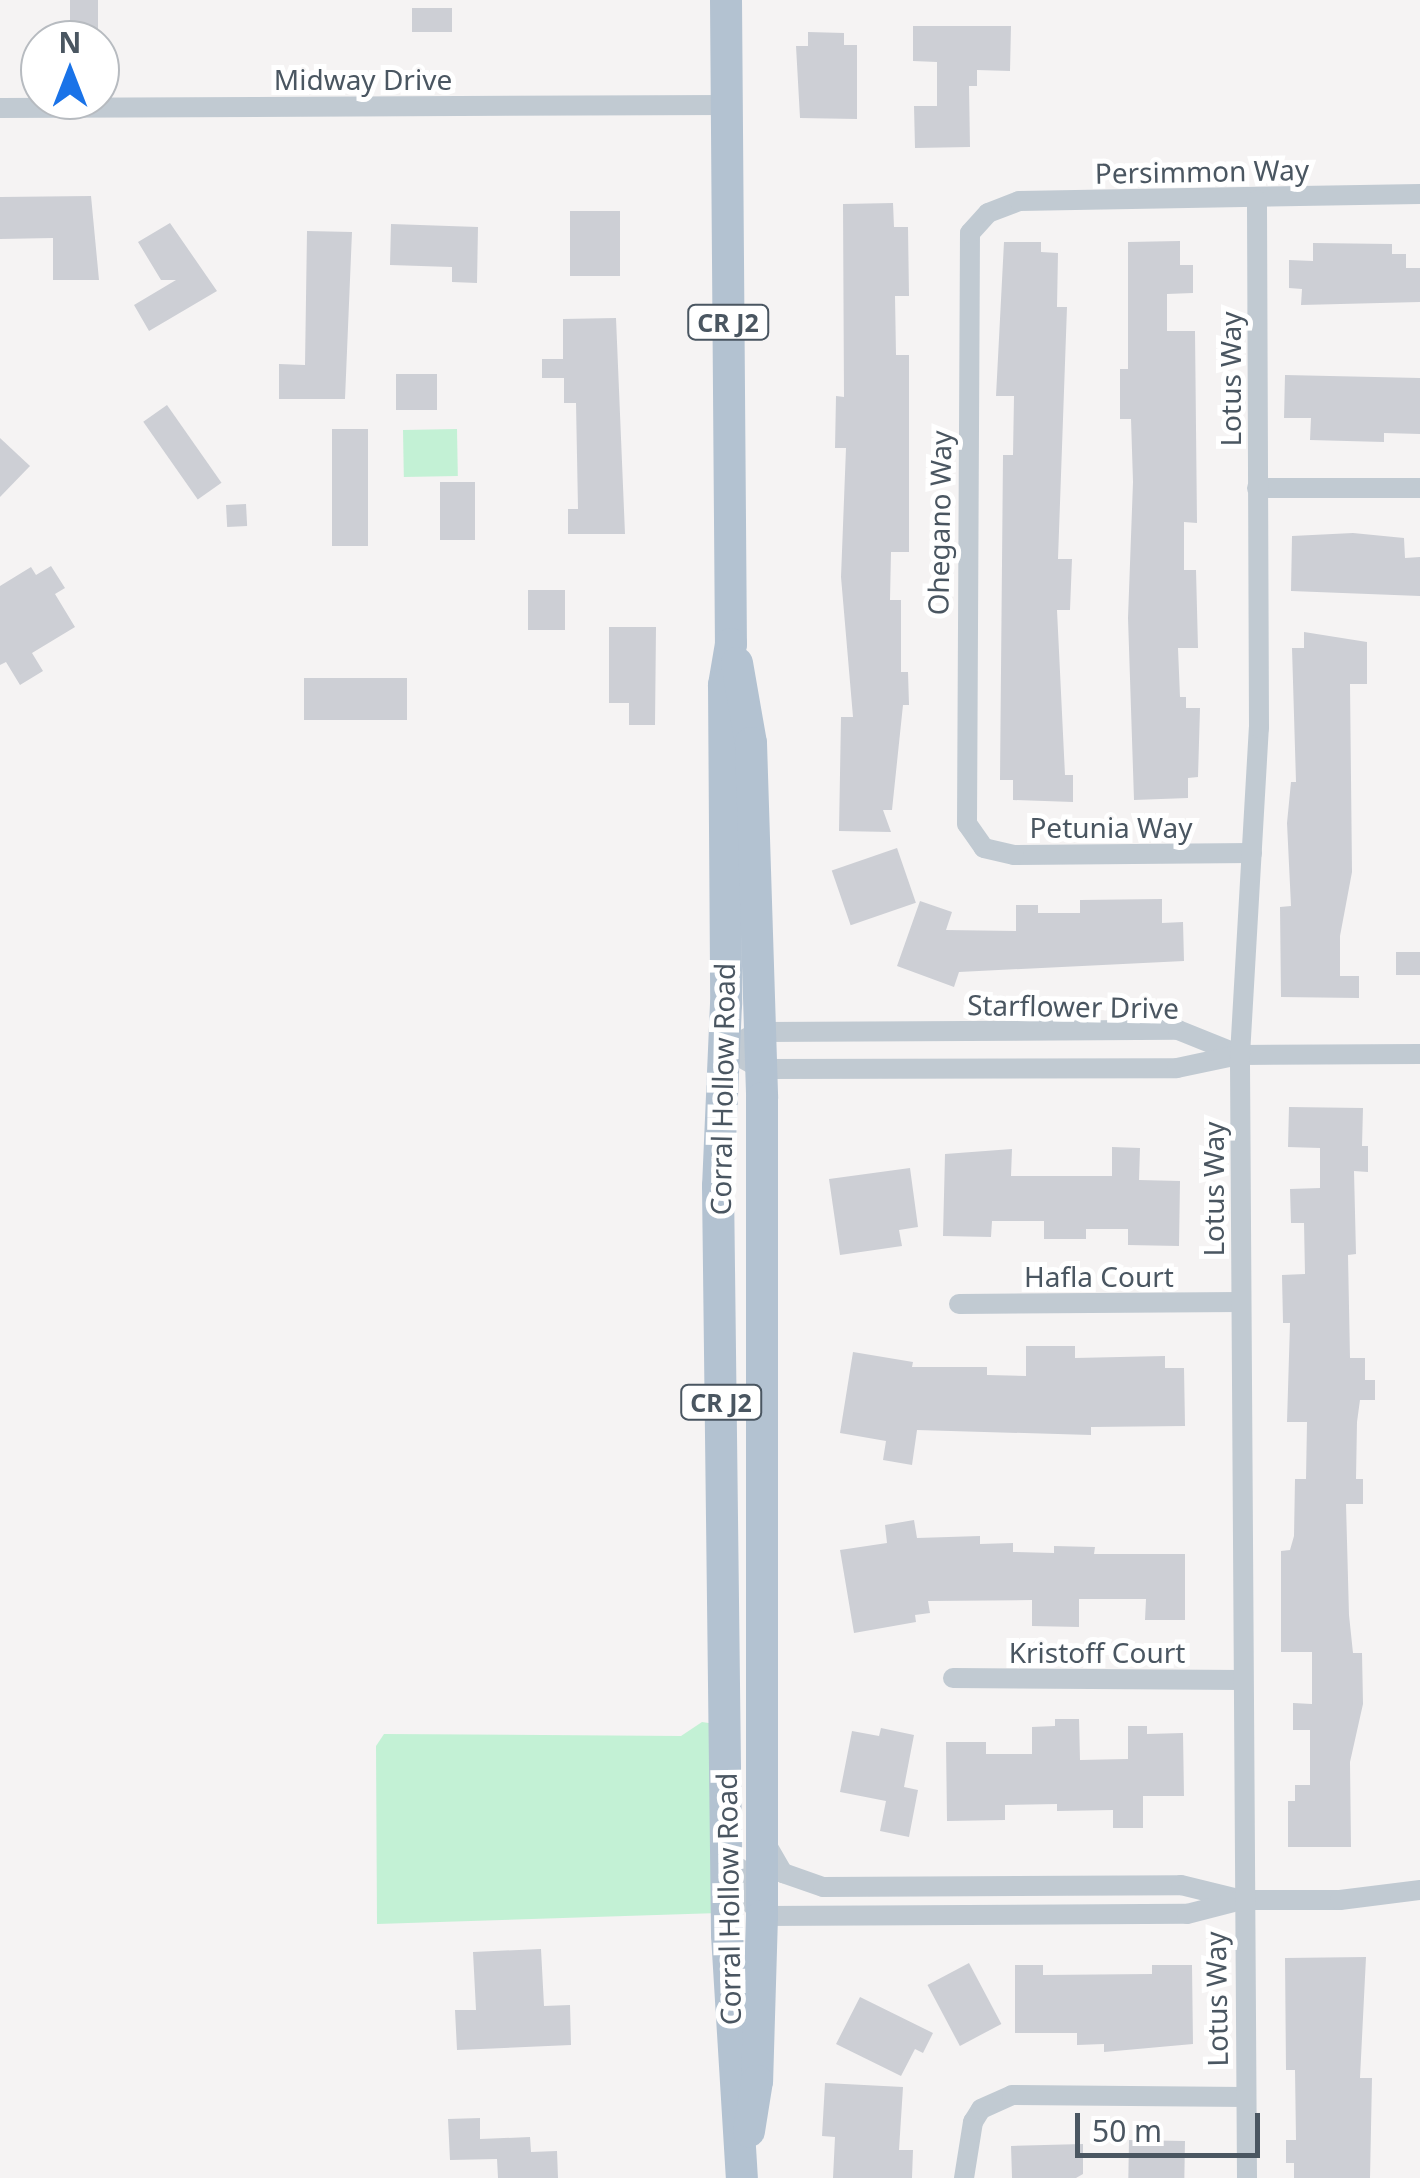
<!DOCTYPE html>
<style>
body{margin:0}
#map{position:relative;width:1420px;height:2178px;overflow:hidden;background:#f5f3f3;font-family:"Noto Sans",sans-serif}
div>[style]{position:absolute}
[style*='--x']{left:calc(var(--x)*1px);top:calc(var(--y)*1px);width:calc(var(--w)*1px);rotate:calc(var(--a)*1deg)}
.green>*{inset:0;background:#c3f1d5;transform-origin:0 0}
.building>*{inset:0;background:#cdcfd5;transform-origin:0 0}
.minor>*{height:20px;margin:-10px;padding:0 10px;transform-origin:10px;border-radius:10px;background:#c1cad2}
.primary>*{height:32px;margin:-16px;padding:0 16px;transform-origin:16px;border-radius:16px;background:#b3c2d1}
span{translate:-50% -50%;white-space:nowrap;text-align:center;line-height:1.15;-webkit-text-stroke:10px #fff;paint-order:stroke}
.shield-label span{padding:2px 8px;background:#fff;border:2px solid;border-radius:8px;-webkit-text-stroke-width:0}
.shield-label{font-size:25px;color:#4a5661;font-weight:700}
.street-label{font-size:28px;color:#4a5661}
.north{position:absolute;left:20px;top:20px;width:100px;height:100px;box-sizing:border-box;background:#fff;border:2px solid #b7bbc0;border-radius:50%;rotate:0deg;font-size:28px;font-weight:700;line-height:40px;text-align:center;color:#4a5661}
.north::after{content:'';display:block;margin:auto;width:35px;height:45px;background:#1a73e8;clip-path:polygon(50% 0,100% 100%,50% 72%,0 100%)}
.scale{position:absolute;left:1075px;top:2113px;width:185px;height:45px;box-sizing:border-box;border:5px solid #4a5661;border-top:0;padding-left:12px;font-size:30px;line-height:35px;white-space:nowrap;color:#4a5661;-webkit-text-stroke:8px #fff;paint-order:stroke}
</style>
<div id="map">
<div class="green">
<i style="left:457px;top:429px;width:47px;height:54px;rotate:89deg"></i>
<i style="clip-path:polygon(702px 1722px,715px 1724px,719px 1913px,377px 1924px,376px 1746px,384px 1734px,681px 1736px)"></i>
</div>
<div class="building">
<i style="left:70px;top:0;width:28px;height:33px"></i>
<i style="left:412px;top:8px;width:40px;height:24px"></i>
<i style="clip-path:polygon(913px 26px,1011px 26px,1010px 71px,977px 70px,977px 86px,969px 86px,970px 147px,915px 148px,914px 106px,937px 106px,937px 62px,913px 61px)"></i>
<i style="clip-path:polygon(808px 32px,844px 33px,844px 45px,857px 45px,857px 119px,800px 118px,796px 46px,808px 46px)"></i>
<i style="clip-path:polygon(91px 196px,99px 280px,53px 280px,53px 238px,0 239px,0 197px)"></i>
<i style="clip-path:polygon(893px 203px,894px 227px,908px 227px,909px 296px,895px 296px,896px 355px,909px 355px,909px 552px,891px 552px,890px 600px,901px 600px,901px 672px,908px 672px,909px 705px,903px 705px,892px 810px,883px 810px,891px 832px,839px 831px,841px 717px,853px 717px,841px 577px,846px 448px,835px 448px,836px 396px,844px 397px,843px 204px)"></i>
<i style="left:570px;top:211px;width:50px;height:65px"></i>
<i style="clip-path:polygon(170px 223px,217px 291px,149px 331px,134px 305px,176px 280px,161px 280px,138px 242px)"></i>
<i style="clip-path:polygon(391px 224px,478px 227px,477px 283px,452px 282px,452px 267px,390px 265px)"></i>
<i style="clip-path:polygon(307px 231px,352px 232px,345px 399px,279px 399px,279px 364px,305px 365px)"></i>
<i style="clip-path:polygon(1180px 241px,1180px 265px,1193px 265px,1193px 293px,1167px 294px,1167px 331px,1195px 331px,1197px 523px,1184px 522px,1184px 570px,1196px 570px,1198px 648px,1178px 648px,1180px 697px,1186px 697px,1186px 708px,1200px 708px,1198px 777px,1188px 778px,1188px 798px,1134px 800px,1128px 618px,1133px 482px,1131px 419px,1120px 419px,1120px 369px,1128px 369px,1128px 242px)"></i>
<i style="clip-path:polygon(1004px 242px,1041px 242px,1041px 252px,1058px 253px,1057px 307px,1067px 307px,1058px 559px,1072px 559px,1070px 610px,1057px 610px,1065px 775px,1073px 775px,1073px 802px,1013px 800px,1013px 780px,1000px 780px,1003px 455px,1013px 455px,1014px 396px,996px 396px)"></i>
<i style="clip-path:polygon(1313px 243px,1392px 244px,1392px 254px,1406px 254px,1406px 268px,1420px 268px,1420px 302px,1301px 305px,1302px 289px,1289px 288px,1289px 260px,1313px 261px)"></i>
<i style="clip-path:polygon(616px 318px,625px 534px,568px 534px,568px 509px,578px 509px,576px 403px,564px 403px,564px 378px,542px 378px,542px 359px,563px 359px,563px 319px)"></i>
<i style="left:396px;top:374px;width:41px;height:36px"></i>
<i style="clip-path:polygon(1285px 375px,1420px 378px,1420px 434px,1384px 433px,1384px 442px,1310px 440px,1311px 418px,1284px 418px)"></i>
<i style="left:167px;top:405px;width:95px;height:29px;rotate:55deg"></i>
<i style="left:332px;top:429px;width:36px;height:117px"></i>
<i style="clip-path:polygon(0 438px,30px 466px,0 497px)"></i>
<i style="left:440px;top:482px;width:35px;height:58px"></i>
<i style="left:246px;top:504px;width:22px;height:20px;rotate:87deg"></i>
<i style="clip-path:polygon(1353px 533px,1404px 538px,1405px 558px,1420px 557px,1420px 596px,1291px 591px,1292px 536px)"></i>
<i style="clip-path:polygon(51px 566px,65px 588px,55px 594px,75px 627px,32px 653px,43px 671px,20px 685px,6px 662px,0 665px,0 586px,31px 567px,36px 575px)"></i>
<i style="left:528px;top:590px;width:37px;height:40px"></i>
<i style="clip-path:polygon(609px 627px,656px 627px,655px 725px,629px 725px,629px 703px,609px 703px)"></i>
<i style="clip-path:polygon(1304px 632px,1367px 642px,1367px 684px,1350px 684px,1352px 872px,1340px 936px,1340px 976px,1359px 976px,1359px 998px,1281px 997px,1280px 907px,1291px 906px,1287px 823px,1291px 782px,1296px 782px,1292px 648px,1304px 648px)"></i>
<i style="left:304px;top:678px;width:103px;height:42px"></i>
<i style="left:897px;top:848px;width:58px;height:69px;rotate:71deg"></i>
<i style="clip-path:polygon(1162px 899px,1162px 923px,1183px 922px,1184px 961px,959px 972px,954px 987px,897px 966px,920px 901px,952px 912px,946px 930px,1016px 931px,1016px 905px,1038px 905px,1038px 913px,1080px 913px,1080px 900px)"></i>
<i style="left:1396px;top:952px;width:24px;height:23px"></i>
<i style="clip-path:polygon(1289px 1107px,1363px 1108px,1362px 1146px,1368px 1146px,1368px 1172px,1354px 1171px,1356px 1254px,1348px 1255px,1350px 1358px,1365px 1358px,1365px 1380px,1375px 1380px,1375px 1400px,1360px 1400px,1357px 1422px,1356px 1479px,1363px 1479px,1363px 1504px,1346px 1504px,1349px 1615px,1353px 1653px,1362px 1653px,1363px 1704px,1350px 1762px,1351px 1847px,1288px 1847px,1288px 1801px,1295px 1801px,1295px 1785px,1310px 1785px,1310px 1730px,1293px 1730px,1293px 1703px,1312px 1704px,1312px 1652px,1281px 1652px,1281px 1551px,1290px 1550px,1294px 1536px,1295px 1479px,1306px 1479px,1307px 1422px,1287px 1422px,1290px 1323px,1283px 1323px,1282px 1275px,1305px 1274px,1304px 1223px,1291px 1223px,1290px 1189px,1320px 1188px,1320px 1148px,1288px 1147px)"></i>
<i style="clip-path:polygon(1112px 1147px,1140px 1148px,1139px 1180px,1180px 1181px,1179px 1246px,1128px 1245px,1128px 1229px,1086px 1229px,1086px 1239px,1044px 1239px,1044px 1221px,992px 1221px,991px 1237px,943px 1236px,945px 1154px,1012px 1149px,1011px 1176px,1112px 1176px)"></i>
<i style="clip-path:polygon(910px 1168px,918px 1227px,899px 1230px,902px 1246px,840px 1255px,829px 1179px)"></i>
<i style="clip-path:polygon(1026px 1346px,1075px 1346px,1075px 1358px,1165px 1356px,1165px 1368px,1184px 1368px,1185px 1426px,1091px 1427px,1091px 1435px,917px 1430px,912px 1465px,883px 1460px,886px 1441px,840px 1433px,853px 1352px,913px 1362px,912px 1367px,987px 1367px,987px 1375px,1026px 1376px)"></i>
<i style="clip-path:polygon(914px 1520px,917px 1538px,980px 1536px,980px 1544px,1013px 1543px,1013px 1552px,1054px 1553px,1054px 1546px,1095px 1547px,1094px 1554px,1185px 1554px,1185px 1620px,1145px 1620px,1146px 1599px,1079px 1599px,1079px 1627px,1032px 1626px,1032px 1600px,928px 1601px,930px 1613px,915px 1615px,916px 1622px,854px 1633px,840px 1550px,887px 1543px,885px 1525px)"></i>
<i style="clip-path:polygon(1055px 1719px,1079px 1719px,1080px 1760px,1128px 1759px,1128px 1726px,1147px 1726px,1147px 1734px,1183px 1733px,1184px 1796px,1143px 1796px,1143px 1828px,1113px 1828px,1113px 1810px,1057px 1811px,1057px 1804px,1005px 1805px,1005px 1820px,947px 1821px,946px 1742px,986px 1742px,986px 1754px,1032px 1754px,1032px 1727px,1055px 1726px)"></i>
<i style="clip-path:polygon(881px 1728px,914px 1735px,904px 1787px,918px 1790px,909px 1837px,880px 1831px,886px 1801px,840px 1792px,852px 1731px,879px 1736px)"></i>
<i style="clip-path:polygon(541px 1949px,544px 2006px,570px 2005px,571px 2045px,457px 2050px,455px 2010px,476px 2010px,473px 1952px)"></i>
<i style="clip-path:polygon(1366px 1957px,1360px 2078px,1372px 2078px,1370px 2178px,1294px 2178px,1294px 2163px,1286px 2163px,1286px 2140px,1296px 2140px,1295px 2070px,1286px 2070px,1285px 1958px)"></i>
<i style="left:969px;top:1963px;width:69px;height:47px;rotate:62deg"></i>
<i style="clip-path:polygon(1015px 1965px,1043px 1965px,1043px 1975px,1152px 1974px,1152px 1965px,1192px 1965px,1193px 2044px,1104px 2052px,1104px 2044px,1077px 2045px,1077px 2033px,1015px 2033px)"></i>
<i style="clip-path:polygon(860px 1997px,933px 2033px,923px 2053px,915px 2049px,901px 2076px,836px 2044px)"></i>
<i style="clip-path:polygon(825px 2083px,903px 2087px,899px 2150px,913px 2150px,912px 2178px,833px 2178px,835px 2137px,822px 2136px)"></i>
<i style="clip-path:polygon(480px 2118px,480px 2139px,530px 2137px,531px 2152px,557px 2151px,558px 2178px,498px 2178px,497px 2159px,450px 2160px,448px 2119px)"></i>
<i style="left:1129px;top:2140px;width:56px;height:38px;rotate:1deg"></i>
<i style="clip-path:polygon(1083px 2144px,1083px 2174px,1076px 2178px,1012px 2178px,1011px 2146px)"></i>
</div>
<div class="minor">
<i style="--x:0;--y:108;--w:726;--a:-0.24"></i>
<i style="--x:1257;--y:488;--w:163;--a:0"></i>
<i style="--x:1252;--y:853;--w:238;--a:179.5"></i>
<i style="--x:1014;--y:855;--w:31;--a:-167"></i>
<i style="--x:984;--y:848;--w:29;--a:-125"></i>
<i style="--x:967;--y:824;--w:591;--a:-89.71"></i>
<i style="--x:970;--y:233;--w:27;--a:-48"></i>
<i style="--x:988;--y:213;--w:33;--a:-21"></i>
<i style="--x:1019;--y:201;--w:401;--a:-1"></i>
<i style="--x:726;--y:1049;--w:36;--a:-28"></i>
<i style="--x:758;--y:1032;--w:420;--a:-0.3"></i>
<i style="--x:1178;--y:1030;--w:67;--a:22"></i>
<i style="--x:1240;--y:1055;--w:180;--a:-0.3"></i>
<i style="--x:726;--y:1049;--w:40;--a:29.7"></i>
<i style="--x:761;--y:1069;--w:416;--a:-0.1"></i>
<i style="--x:1177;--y:1068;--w:62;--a:-12"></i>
<i style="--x:959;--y:1304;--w:282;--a:-0.4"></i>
<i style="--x:953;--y:1678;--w:289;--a:0.4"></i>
<i style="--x:765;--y:1842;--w:36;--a:60"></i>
<i style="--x:783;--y:1873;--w:42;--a:19.3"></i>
<i style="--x:823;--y:1887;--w:358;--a:-0.3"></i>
<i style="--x:1181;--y:1885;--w:63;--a:13.8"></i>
<i style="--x:1242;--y:1900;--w:98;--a:0"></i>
<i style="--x:1340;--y:1900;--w:81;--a:-7.1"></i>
<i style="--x:739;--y:1868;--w:25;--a:83"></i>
<i style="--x:742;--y:1893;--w:30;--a:49"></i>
<i style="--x:762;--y:1916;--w:425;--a:-0.3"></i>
<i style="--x:1187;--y:1914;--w:57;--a:-14.3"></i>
<i style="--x:964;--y:2178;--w:57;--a:-80.9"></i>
<i style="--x:973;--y:2122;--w:15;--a:-58"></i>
<i style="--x:981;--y:2109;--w:34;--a:-24"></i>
<i style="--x:1012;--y:2095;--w:233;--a:0.5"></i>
<i style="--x:1247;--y:2178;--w:1123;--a:-90.36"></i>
<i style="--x:1240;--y:1055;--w:328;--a:-86.7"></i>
<i style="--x:1259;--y:728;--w:528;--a:-90.22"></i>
</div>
<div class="primary">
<i style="--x:726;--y:0;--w:644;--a:89.56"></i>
<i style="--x:731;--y:644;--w:42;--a:99.7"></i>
<i style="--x:724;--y:685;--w:319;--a:89.6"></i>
<i style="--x:726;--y:1004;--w:182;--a:92.5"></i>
<i style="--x:718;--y:1186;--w:749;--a:89.31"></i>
<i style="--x:727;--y:1935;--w:243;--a:86.5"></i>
<i style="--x:737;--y:663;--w:81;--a:80.1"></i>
<i style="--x:751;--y:743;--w:355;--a:88.2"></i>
<i style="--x:762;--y:1098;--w:818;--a:90"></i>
<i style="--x:762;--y:1916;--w:165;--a:91.7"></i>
<i style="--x:757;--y:2081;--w:51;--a:99.1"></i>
</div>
<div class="shield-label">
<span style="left:728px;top:322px">CR J2</span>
<span style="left:721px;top:1402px">CR J2</span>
</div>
<div class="street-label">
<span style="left:363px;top:79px">Midway Drive</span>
<span style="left:1202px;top:171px;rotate:-1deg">Persimmon Way</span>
<span style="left:1230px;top:379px;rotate:-90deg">Lotus Way</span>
<span style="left:939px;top:523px;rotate:-89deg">Ohegano Way</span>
<span style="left:1111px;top:827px">Petunia Way</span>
<span style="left:1073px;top:1006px;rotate:1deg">Starflower Drive</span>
<span style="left:722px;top:1089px;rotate:-89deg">Corral Hollow Road</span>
<span style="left:1213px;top:1189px;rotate:-90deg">Lotus Way</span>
<span style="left:1099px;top:1276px">Hafla Court</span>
<span style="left:1097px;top:1652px">Kristoff Court</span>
<span style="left:728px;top:1899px;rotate:-91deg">Corral Hollow Road</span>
<span style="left:1216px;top:1999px;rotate:-91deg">Lotus Way</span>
</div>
<div class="north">N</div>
<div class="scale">50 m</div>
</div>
